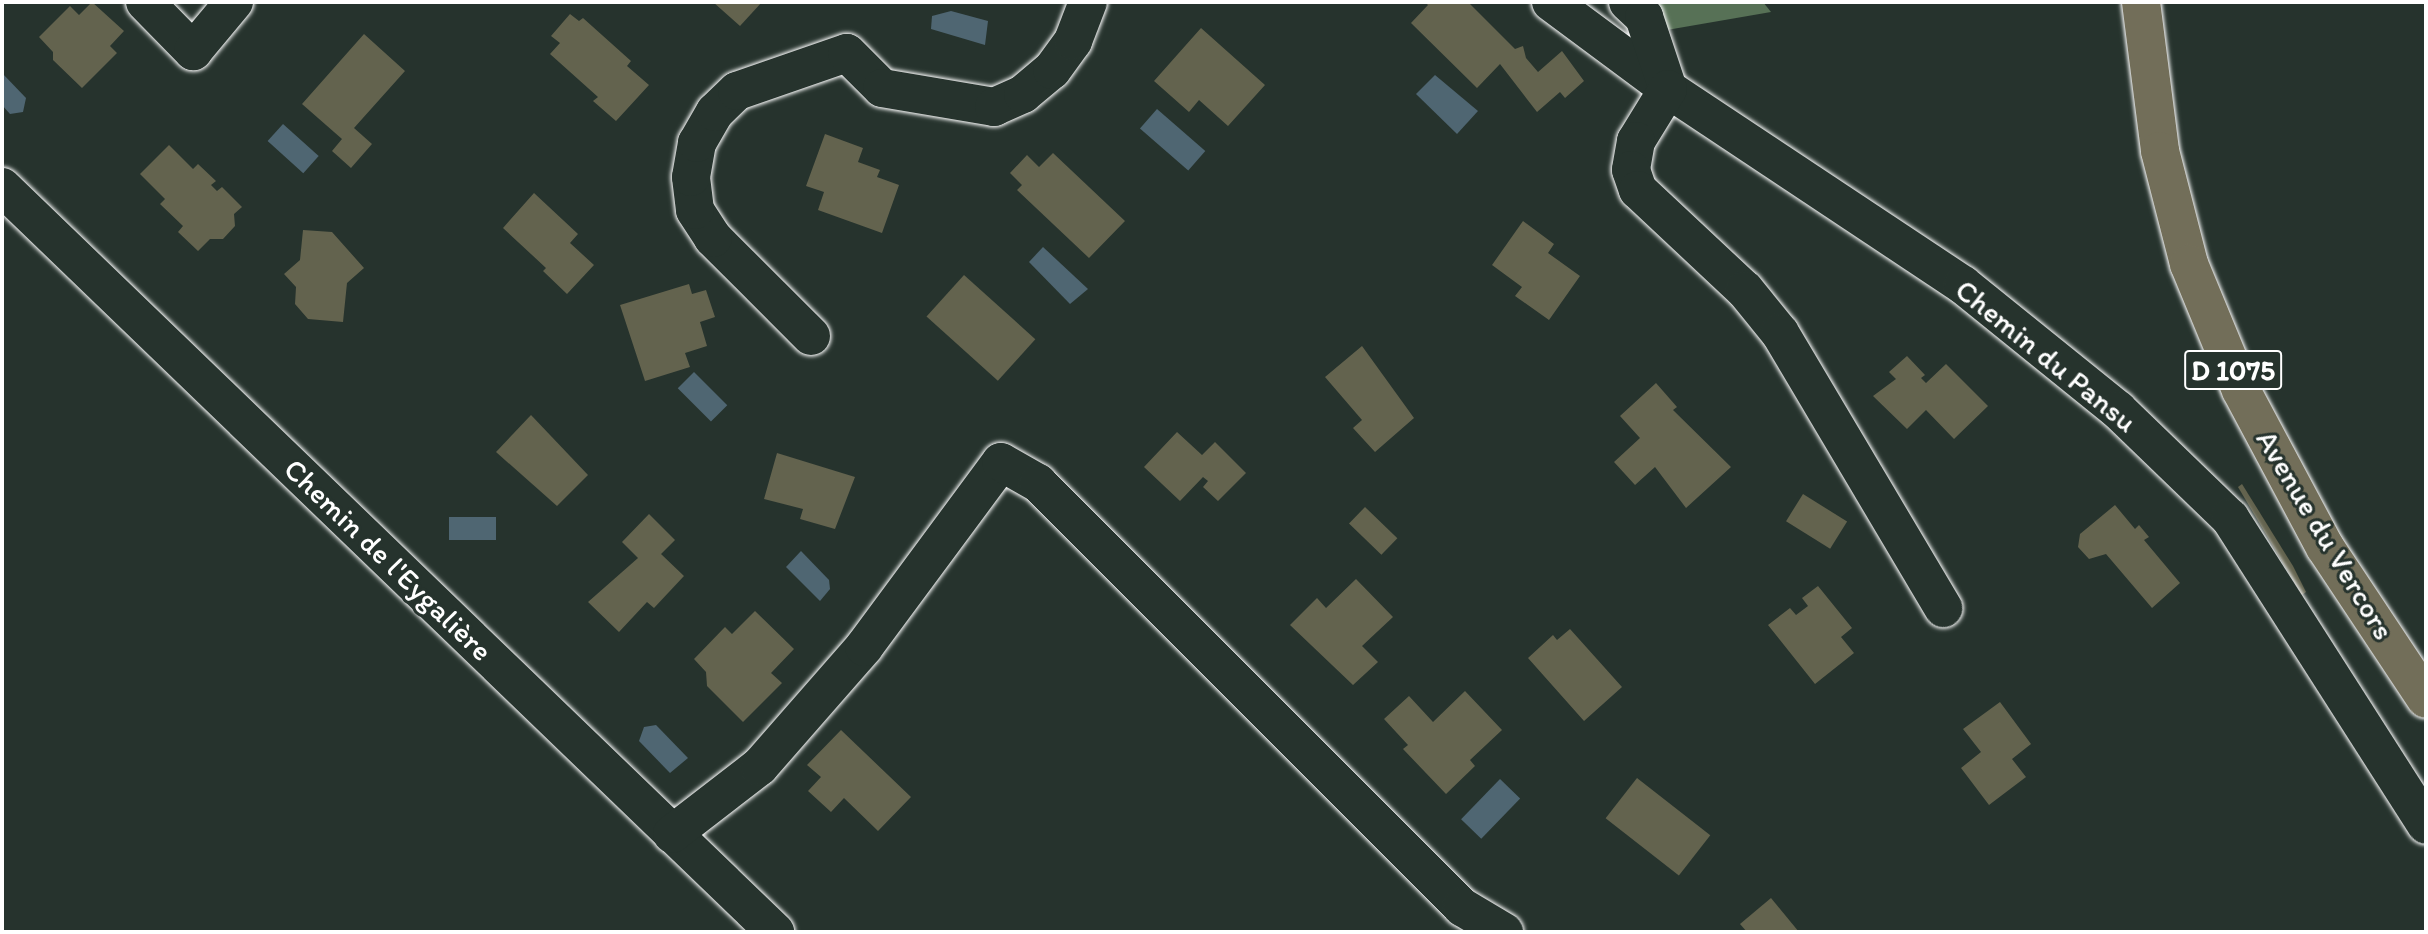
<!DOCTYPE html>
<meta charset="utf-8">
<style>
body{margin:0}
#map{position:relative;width:2428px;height:934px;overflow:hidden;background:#26332d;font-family:Itim,sans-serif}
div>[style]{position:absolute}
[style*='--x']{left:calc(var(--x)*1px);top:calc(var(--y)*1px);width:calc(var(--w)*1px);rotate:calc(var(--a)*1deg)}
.green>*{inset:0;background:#577156}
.water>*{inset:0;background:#4f6672;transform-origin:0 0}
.building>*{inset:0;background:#63634e;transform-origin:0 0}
.roads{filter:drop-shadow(0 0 2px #fff) drop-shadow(0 0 2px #fff)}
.minor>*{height:38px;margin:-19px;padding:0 19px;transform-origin:19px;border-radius:19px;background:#26332d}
.major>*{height:38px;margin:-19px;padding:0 19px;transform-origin:19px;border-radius:19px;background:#726e59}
span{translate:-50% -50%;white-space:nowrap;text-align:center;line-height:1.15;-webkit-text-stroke:6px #26332d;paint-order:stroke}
.shield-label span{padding:2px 5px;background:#26332d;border:2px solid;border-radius:5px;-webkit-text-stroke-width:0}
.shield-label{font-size:28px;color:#fff;font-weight:700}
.street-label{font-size:30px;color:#fff}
.frame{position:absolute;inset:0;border:4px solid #fff;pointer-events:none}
</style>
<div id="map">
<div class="green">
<i style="clip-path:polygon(1629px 2px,1763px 2px,1771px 12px,1661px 31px)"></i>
</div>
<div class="water">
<i style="clip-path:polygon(951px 11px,988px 21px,985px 45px,931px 29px,932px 16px)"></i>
<i style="clip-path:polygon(2px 73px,26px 98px,23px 112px,10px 114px,2px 105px)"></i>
<i style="clip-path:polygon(1435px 75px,1478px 111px,1457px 134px,1416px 94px)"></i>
<i style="left:1157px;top:109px;width:64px;height:26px;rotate:41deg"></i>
<i style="left:283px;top:124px;width:48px;height:23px;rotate:42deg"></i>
<i style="clip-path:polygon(1043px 247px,1088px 289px,1070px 304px,1029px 262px)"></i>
<i style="left:694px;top:372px;width:47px;height:23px;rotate:45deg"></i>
<i style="left:496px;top:517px;width:23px;height:47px;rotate:90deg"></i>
<i style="clip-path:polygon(801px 551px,829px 580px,830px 589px,820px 601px,786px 567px)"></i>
<i style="clip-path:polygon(656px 725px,688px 758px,670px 773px,639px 741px,644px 727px)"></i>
<i style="left:1500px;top:779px;width:28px;height:56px;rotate:44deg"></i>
</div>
<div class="building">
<i style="clip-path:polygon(92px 2px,124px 31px,110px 46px,117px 53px,82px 88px,53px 60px,53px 52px,39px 37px,70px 6px,79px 15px)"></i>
<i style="clip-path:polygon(713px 2px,762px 2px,740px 26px)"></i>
<i style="clip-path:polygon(1425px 2px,1468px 2px,1515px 49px,1523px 46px,1526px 58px,1538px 72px,1562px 51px,1584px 81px,1565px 98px,1560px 92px,1537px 112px,1500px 64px,1477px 88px,1411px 23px,1428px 5px)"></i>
<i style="clip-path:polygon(570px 14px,579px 21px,583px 18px,631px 61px,627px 66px,649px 85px,616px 121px,593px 101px,598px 97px,550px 54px,560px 43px,551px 36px)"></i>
<i style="clip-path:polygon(1201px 28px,1265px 85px,1228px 126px,1199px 100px,1189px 112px,1154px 81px)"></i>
<i style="clip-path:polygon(364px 34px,405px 71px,354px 128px,372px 144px,351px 168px,332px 151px,342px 139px,302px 104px)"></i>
<i style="clip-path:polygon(825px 134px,863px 148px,858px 162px,880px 170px,877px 177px,899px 185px,882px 233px,818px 210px,824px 192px,806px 186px)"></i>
<i style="clip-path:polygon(169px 145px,193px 169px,198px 164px,216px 181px,211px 185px,217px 191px,222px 187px,242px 207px,234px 214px,235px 226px,223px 239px,210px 239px,198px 251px,178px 232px,183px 226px,160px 204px,165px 199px,140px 174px)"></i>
<i style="clip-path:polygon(1053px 153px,1125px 221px,1089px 258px,1017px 190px,1022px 185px,1010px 173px,1027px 155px,1039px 167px)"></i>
<i style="clip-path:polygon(534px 193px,578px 234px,570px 243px,594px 265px,567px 294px,543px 271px,546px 268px,503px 228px)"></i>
<i style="clip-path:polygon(1523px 221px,1554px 244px,1548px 253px,1580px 276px,1549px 320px,1515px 296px,1522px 287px,1492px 265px)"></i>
<i style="clip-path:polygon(303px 230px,332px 232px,364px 268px,347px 283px,343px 322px,308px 319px,295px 304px,296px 287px,284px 274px,300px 260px)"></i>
<i style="left:964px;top:275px;width:96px;height:56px;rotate:42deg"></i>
<i style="clip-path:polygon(689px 284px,692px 294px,706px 290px,715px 317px,700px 322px,707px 346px,685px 353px,690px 367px,645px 381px,620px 305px)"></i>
<i style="clip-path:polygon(1362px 346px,1414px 418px,1375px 452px,1353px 428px,1362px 420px,1325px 377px)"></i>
<i style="clip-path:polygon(1907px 356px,1925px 375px,1921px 378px,1926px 383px,1946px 364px,1988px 406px,1954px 439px,1926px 410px,1907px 429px,1873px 396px,1896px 379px,1889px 372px)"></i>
<i style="clip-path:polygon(1656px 383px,1677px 407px,1673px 410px,1731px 467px,1686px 508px,1655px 467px,1635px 485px,1614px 462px,1640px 438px,1620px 416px)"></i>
<i style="clip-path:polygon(531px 415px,588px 475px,557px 506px,496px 452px)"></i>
<i style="clip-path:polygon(1177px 432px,1202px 455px,1215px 442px,1246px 473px,1218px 501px,1203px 487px,1208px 481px,1203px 477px,1180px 501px,1144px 467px)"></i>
<i style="clip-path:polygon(777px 453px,855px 477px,835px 529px,800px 519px,803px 509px,764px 499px)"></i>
<i style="clip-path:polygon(2242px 484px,2293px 566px,2306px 592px,2302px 595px,2238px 487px)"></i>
<i style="left:1803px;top:494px;width:52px;height:32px;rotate:32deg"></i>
<i style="clip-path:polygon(2115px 505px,2135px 529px,2139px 525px,2149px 537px,2144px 540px,2180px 583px,2152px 608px,2106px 554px,2089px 559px,2078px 547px,2080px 534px)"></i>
<i style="left:1365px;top:507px;width:45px;height:23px;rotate:44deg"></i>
<i style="clip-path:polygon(649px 514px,675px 540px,661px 554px,684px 576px,654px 608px,647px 602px,619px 632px,588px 602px,638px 558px,622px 542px)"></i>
<i style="clip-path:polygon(1356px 579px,1393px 617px,1362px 646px,1378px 662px,1353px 685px,1290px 625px,1317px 598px,1326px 608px)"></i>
<i style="clip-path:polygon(1818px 586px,1852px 628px,1841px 637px,1854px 653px,1815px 684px,1768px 625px,1790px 608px,1796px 615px,1808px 606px,1802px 598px)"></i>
<i style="clip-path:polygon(755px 611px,794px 649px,771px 673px,782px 683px,743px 722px,707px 686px,706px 672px,694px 659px,725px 627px,732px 634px)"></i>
<i style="clip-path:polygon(1570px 629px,1622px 687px,1584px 721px,1528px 658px,1553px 635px,1557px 640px)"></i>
<i style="clip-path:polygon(1465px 691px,1502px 730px,1470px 760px,1475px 766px,1446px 794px,1403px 749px,1408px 745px,1384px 719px,1409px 696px,1433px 722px)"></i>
<i style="clip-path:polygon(2000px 702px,2031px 744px,2012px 759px,2026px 777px,1989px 805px,1961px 768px,1981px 752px,1963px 729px)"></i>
<i style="clip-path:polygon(841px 730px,911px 797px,878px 831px,844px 798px,831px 812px,808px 791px,821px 777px,807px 765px)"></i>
<i style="left:1637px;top:778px;width:93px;height:51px;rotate:38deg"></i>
<i style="clip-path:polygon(1771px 898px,1799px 932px,1747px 932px,1740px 924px)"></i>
</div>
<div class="roads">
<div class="minor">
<i style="--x:145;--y:2;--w:69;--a:45.6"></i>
<i style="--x:193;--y:51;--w:64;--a:-50.1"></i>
<i style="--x:1551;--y:2;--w:146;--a:36.6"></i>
<i style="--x:1668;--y:89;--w:354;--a:33.6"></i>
<i style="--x:1963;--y:285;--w:199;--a:38.9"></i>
<i style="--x:2118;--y:410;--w:156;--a:44"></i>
<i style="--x:2230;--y:518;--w:364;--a:57.4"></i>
<i style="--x:1628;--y:2;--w:22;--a:43"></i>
<i style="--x:1644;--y:17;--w:76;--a:71.6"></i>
<i style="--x:1668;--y:89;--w:61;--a:121.6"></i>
<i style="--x:1636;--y:141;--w:29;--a:100"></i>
<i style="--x:1631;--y:170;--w:21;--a:71"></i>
<i style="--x:1638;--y:190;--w:146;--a:43.1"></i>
<i style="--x:1745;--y:290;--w:55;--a:50.9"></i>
<i style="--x:1780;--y:333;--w:320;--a:59.3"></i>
<i style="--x:2;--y:187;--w:1074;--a:43.94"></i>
<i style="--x:811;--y:336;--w:139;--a:-135"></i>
<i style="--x:713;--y:238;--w:33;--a:-123"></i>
<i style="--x:695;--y:210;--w:33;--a:-97"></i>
<i style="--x:691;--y:177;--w:35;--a:-80"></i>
<i style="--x:697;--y:143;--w:36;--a:-60"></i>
<i style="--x:715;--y:112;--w:30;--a:-44"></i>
<i style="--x:737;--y:91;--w:116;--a:-19.1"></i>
<i style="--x:847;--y:53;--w:49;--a:45"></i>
<i style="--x:882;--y:88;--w:114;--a:9.6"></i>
<i style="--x:994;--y:107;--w:32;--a:-24"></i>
<i style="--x:1023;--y:94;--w:38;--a:-40"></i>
<i style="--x:1052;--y:70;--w:36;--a:-54"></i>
<i style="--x:1073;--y:41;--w:42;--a:-69"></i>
<i style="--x:672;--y:834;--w:111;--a:-37.7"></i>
<i style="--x:760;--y:766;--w:158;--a:-48.8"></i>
<i style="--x:864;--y:647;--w:230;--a:-53.5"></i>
<i style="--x:1001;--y:462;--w:43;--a:29.6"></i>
<i style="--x:1038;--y:483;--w:600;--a:45"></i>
<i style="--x:1462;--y:907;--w:49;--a:30.8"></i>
</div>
<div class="major">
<i style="--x:2141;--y:2;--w:150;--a:82.7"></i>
<i style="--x:2160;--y:151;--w:117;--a:75.6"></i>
<i style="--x:2189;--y:264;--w:136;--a:67.6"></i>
<i style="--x:2241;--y:390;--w:178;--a:61.9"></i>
<i style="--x:2325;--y:547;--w:182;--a:56.4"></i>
</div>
</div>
<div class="shield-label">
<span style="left:2233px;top:370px">D 1075</span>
</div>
<div class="street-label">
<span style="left:2046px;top:356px;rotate:39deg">Chemin du Pansu</span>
<span style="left:2325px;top:535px;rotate:59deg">Avenue du Vercors</span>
<span style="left:388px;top:560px;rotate:44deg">Chemin de l'Eygalière</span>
</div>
<div class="frame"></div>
</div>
